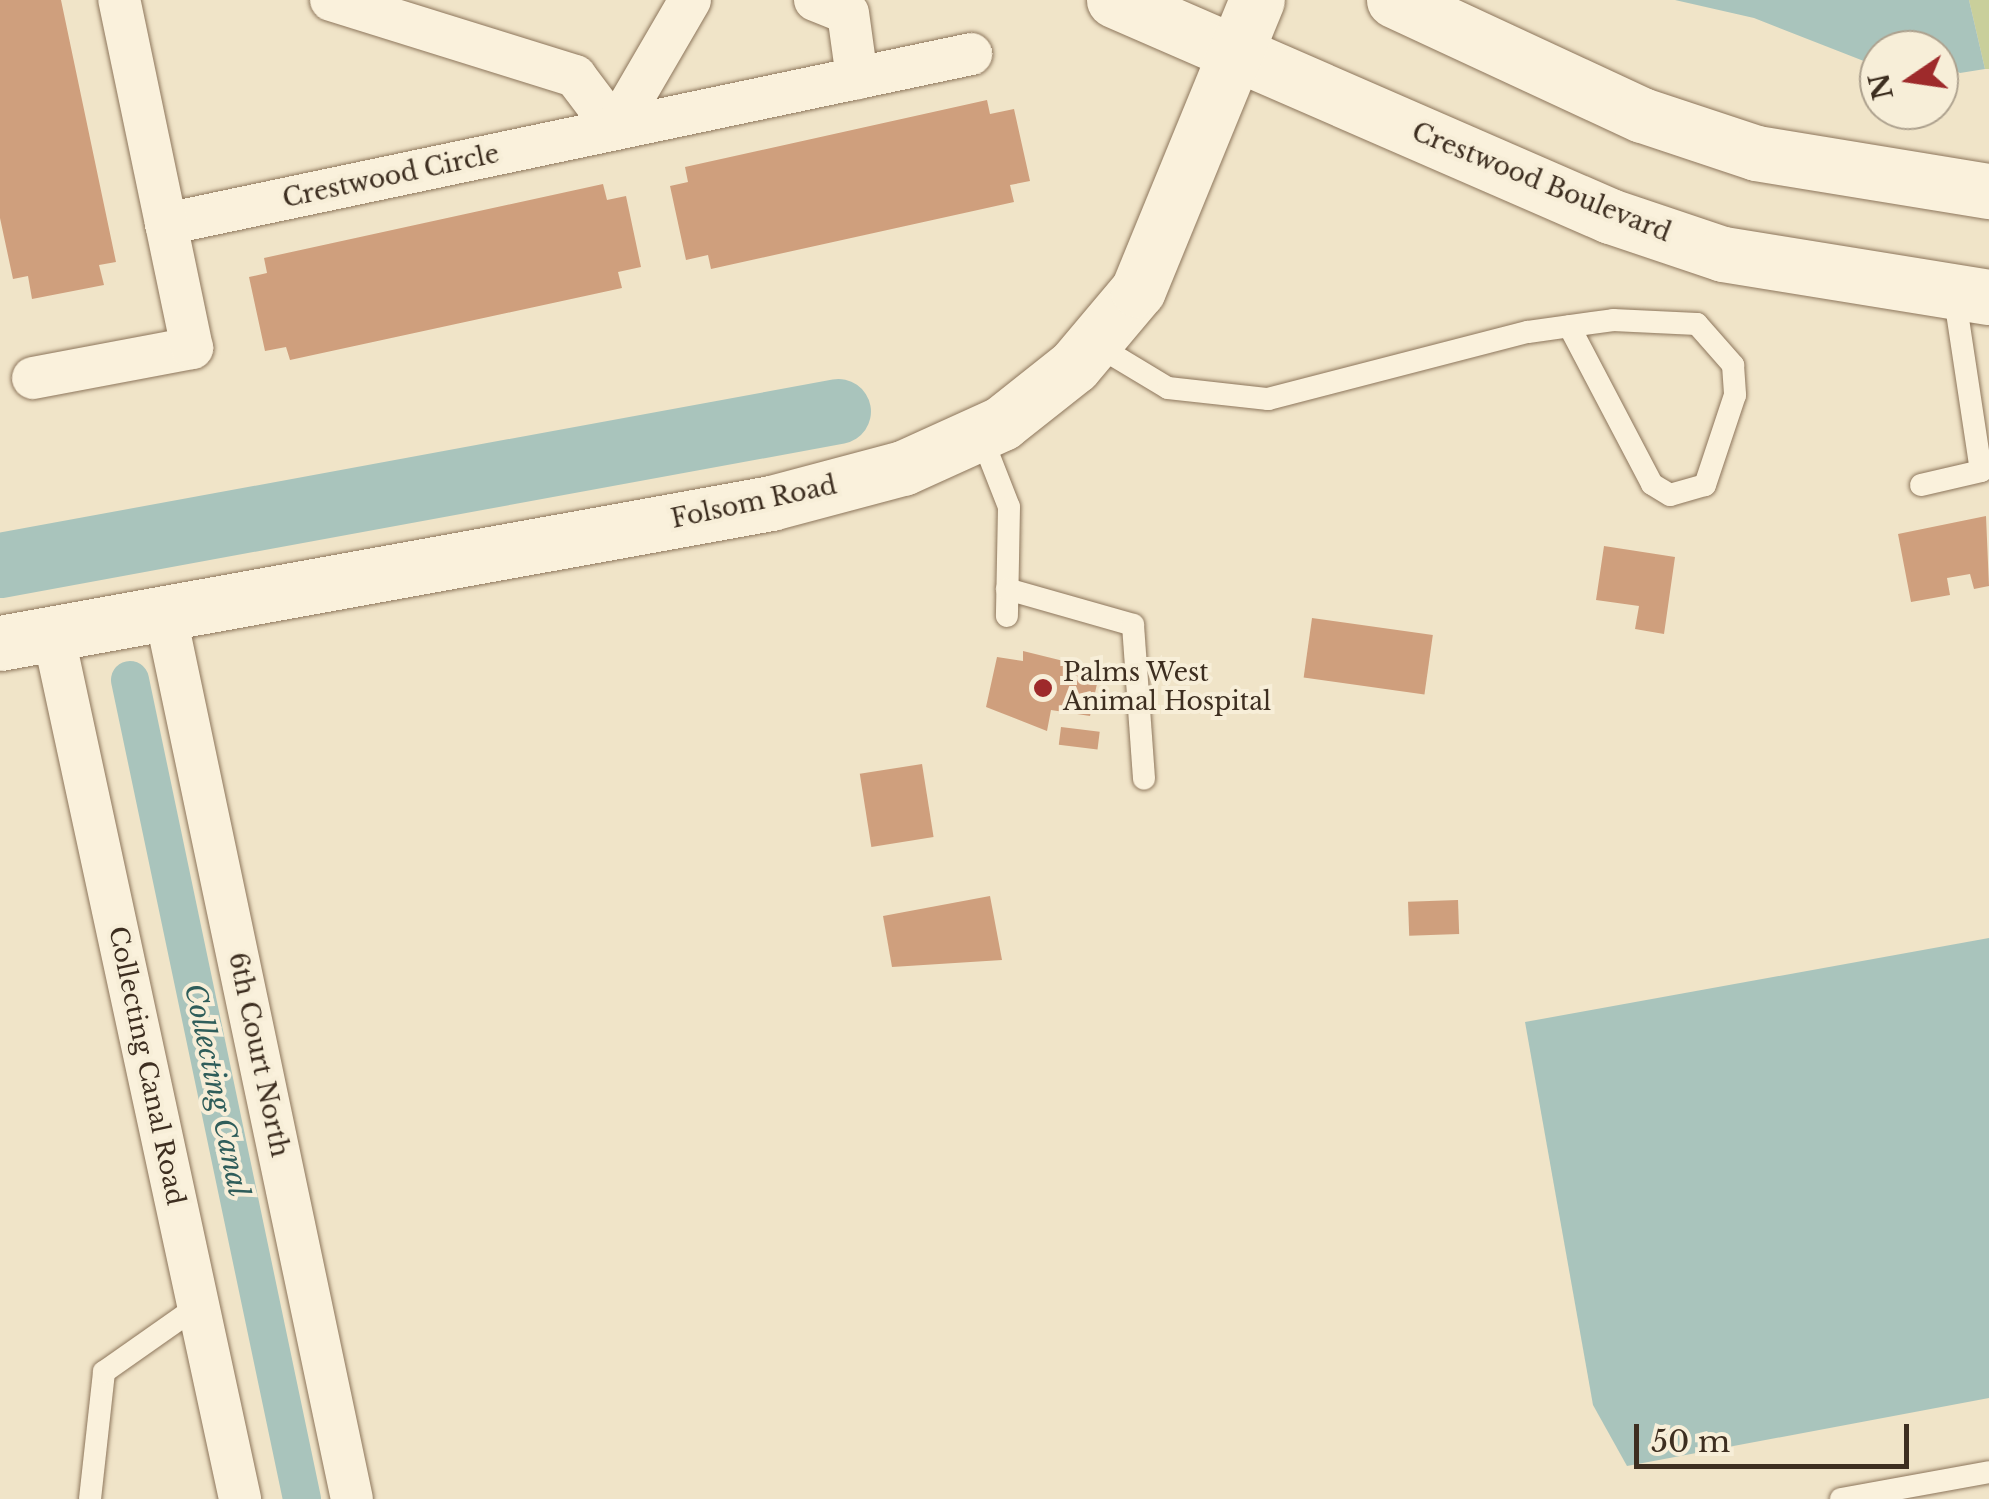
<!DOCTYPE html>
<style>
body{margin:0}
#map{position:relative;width:1989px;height:1499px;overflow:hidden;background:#f0e4c8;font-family:"Libre Baskerville",serif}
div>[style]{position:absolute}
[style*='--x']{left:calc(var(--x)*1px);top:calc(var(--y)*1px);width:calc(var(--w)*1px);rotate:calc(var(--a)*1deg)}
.green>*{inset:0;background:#c9cf9b}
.water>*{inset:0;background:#a9c4bc}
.canal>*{height:38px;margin:-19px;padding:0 19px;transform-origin:19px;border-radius:19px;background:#a9c4bc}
.river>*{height:65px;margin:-32.5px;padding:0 32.5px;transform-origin:32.5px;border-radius:32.5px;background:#a9c4bc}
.building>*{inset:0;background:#cf9f7d;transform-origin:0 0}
.roads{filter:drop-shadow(0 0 2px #8d765c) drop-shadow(0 0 2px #8d765c)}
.lane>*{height:22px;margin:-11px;padding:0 11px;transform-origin:11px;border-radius:11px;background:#faf1dc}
.street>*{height:42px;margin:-21px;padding:0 21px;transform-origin:21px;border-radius:21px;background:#faf1dc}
.secondary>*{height:55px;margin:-27.5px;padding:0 27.5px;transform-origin:27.5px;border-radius:27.5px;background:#faf1dc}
.dots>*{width:28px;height:28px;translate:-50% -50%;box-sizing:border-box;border:5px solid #f7eed8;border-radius:50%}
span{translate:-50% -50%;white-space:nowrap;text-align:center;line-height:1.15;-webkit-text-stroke:8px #f7eed8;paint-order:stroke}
.street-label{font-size:25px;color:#3d2e20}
.poi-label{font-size:25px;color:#3d2e20}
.left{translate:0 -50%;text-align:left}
.water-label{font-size:28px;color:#2f5d5a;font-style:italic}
.north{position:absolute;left:1859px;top:30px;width:100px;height:100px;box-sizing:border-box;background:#f7eed8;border:2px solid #ada18e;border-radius:50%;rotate:257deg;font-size:28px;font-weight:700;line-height:40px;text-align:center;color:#3d2e20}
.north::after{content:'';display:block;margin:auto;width:35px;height:45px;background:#9e2a2b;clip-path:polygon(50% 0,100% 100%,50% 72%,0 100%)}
.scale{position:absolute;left:1634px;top:1424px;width:275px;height:45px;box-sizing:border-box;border:5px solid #3d2e20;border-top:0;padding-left:12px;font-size:30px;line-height:35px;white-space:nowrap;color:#3d2e20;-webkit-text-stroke:8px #f7eed8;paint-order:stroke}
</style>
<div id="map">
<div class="green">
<i style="clip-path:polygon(1969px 0,1989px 0,1989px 69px,1985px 69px)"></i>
</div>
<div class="water">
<i style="clip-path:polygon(1675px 0,1969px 0,1985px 69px,1960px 73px,1939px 62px,1939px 50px,1879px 50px,1874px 65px,1754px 18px)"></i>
<i style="clip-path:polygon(1989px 938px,1989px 1398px,1627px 1466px,1593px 1405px,1525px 1022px)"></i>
</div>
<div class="canal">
<i style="--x:130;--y:680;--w:837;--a:78.14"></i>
</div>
<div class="river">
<i style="--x:0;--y:565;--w:852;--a:-10.41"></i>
</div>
<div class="building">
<i style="clip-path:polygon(0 0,61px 0,116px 262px,99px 265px,104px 285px,32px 299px,28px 276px,13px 279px,0 218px)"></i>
<i style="clip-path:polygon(987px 100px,990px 114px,1014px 109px,1030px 181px,1010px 185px,1014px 202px,711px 269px,708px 255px,686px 260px,670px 186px,688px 182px,685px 167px)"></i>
<i style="clip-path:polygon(603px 184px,607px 200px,626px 196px,641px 267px,618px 272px,622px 288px,290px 360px,286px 347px,265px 351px,249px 277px,267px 273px,264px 258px)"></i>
<i style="clip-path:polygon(1986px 516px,1989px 586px,1974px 589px,1970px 574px,1947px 578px,1950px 595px,1911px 602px,1898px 534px)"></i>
<i style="clip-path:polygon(1604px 546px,1675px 557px,1664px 634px,1635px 629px,1639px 606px,1596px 600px)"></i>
<i style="left:1312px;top:618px;width:122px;height:60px;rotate:8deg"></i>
<i style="clip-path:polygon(1023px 651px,1100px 670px,1090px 716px,1051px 710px,1047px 731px,986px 707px,997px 657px,1023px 661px)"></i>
<i style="left:1061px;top:727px;width:39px;height:18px;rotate:7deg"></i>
<i style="left:922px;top:764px;width:74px;height:63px;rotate:81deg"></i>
<i style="clip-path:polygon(990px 896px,1002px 960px,892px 967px,883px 916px)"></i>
<i style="left:1458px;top:900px;width:34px;height:50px;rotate:88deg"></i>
</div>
<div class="roads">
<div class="lane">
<i style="--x:1093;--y:343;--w:87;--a:31"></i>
<i style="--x:1168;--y:388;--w:101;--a:6.3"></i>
<i style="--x:1268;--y:399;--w:268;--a:-14.5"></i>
<i style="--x:1528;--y:332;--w:86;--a:-8"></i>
<i style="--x:1613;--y:320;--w:84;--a:2.7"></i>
<i style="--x:1697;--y:324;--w:55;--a:48.7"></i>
<i style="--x:1733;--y:365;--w:30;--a:86"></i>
<i style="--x:1735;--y:395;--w:95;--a:108.4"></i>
<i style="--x:1705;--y:485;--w:36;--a:164"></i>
<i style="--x:1670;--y:495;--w:21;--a:-149"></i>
<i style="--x:1652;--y:484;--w:178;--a:-117.7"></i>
<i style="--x:980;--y:433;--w:79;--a:68.6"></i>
<i style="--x:1009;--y:507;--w:109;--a:91.1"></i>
<i style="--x:1921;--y:485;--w:62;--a:-13.1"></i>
<i style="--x:1981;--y:471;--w:181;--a:-98.6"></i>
<i style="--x:1007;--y:589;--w:131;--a:15.9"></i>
<i style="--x:1133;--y:625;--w:154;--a:85.9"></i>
<i style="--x:90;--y:1499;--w:128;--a:-83.7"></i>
<i style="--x:104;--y:1372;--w:115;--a:-35.1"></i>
<i style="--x:1841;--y:1499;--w:150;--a:-10.3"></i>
</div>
<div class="street">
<i style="--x:331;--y:0;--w:256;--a:17.3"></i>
<i style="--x:575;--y:76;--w:66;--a:53"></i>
<i style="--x:615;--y:129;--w:149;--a:-59.8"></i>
<i style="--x:815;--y:0;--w:35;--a:22"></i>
<i style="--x:848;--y:13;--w:66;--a:82.1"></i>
<i style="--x:166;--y:224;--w:823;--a:-11.92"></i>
<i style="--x:33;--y:378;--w:162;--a:-10.7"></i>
<i style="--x:192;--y:348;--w:356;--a:-101.8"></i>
<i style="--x:165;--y:612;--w:906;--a:78.1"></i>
<i style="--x:53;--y:633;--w:886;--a:77.81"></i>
</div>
<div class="secondary">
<i style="--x:1114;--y:0;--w:541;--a:23.53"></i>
<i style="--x:1610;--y:216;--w:119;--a:18.6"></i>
<i style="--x:1723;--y:254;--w:269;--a:9.2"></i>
<i style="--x:1394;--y:0;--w:273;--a:24.9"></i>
<i style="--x:1642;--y:115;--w:120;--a:18.4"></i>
<i style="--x:1756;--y:153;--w:236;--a:9.3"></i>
<i style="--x:0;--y:643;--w:784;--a:-10.29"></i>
<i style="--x:771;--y:503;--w:137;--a:-14.9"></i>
<i style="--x:903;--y:468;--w:109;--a:-24.4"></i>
<i style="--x:1002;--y:423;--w:92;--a:-38.4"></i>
<i style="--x:1074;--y:366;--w:99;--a:-49.9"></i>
<i style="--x:1138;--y:290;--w:313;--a:-67.7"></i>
</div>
</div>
<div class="dots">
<i style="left:1043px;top:688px;background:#9e2a2b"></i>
</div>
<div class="street-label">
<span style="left:391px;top:177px;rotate:-12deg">Crestwood Circle</span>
<span style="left:1541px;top:183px;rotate:22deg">Crestwood Boulevard</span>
<span style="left:754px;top:503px;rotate:-12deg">Folsom Road</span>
<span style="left:258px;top:1055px;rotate:78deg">6th Court North</span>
<span style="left:146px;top:1066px;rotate:78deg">Collecting Canal Road</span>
</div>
<div class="poi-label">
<span class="left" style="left:1063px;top:688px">Palms West<br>Animal Hospital</span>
</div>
<div class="water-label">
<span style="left:216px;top:1090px;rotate:78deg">Collecting Canal</span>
</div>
<div class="north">N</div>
<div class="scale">50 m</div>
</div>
